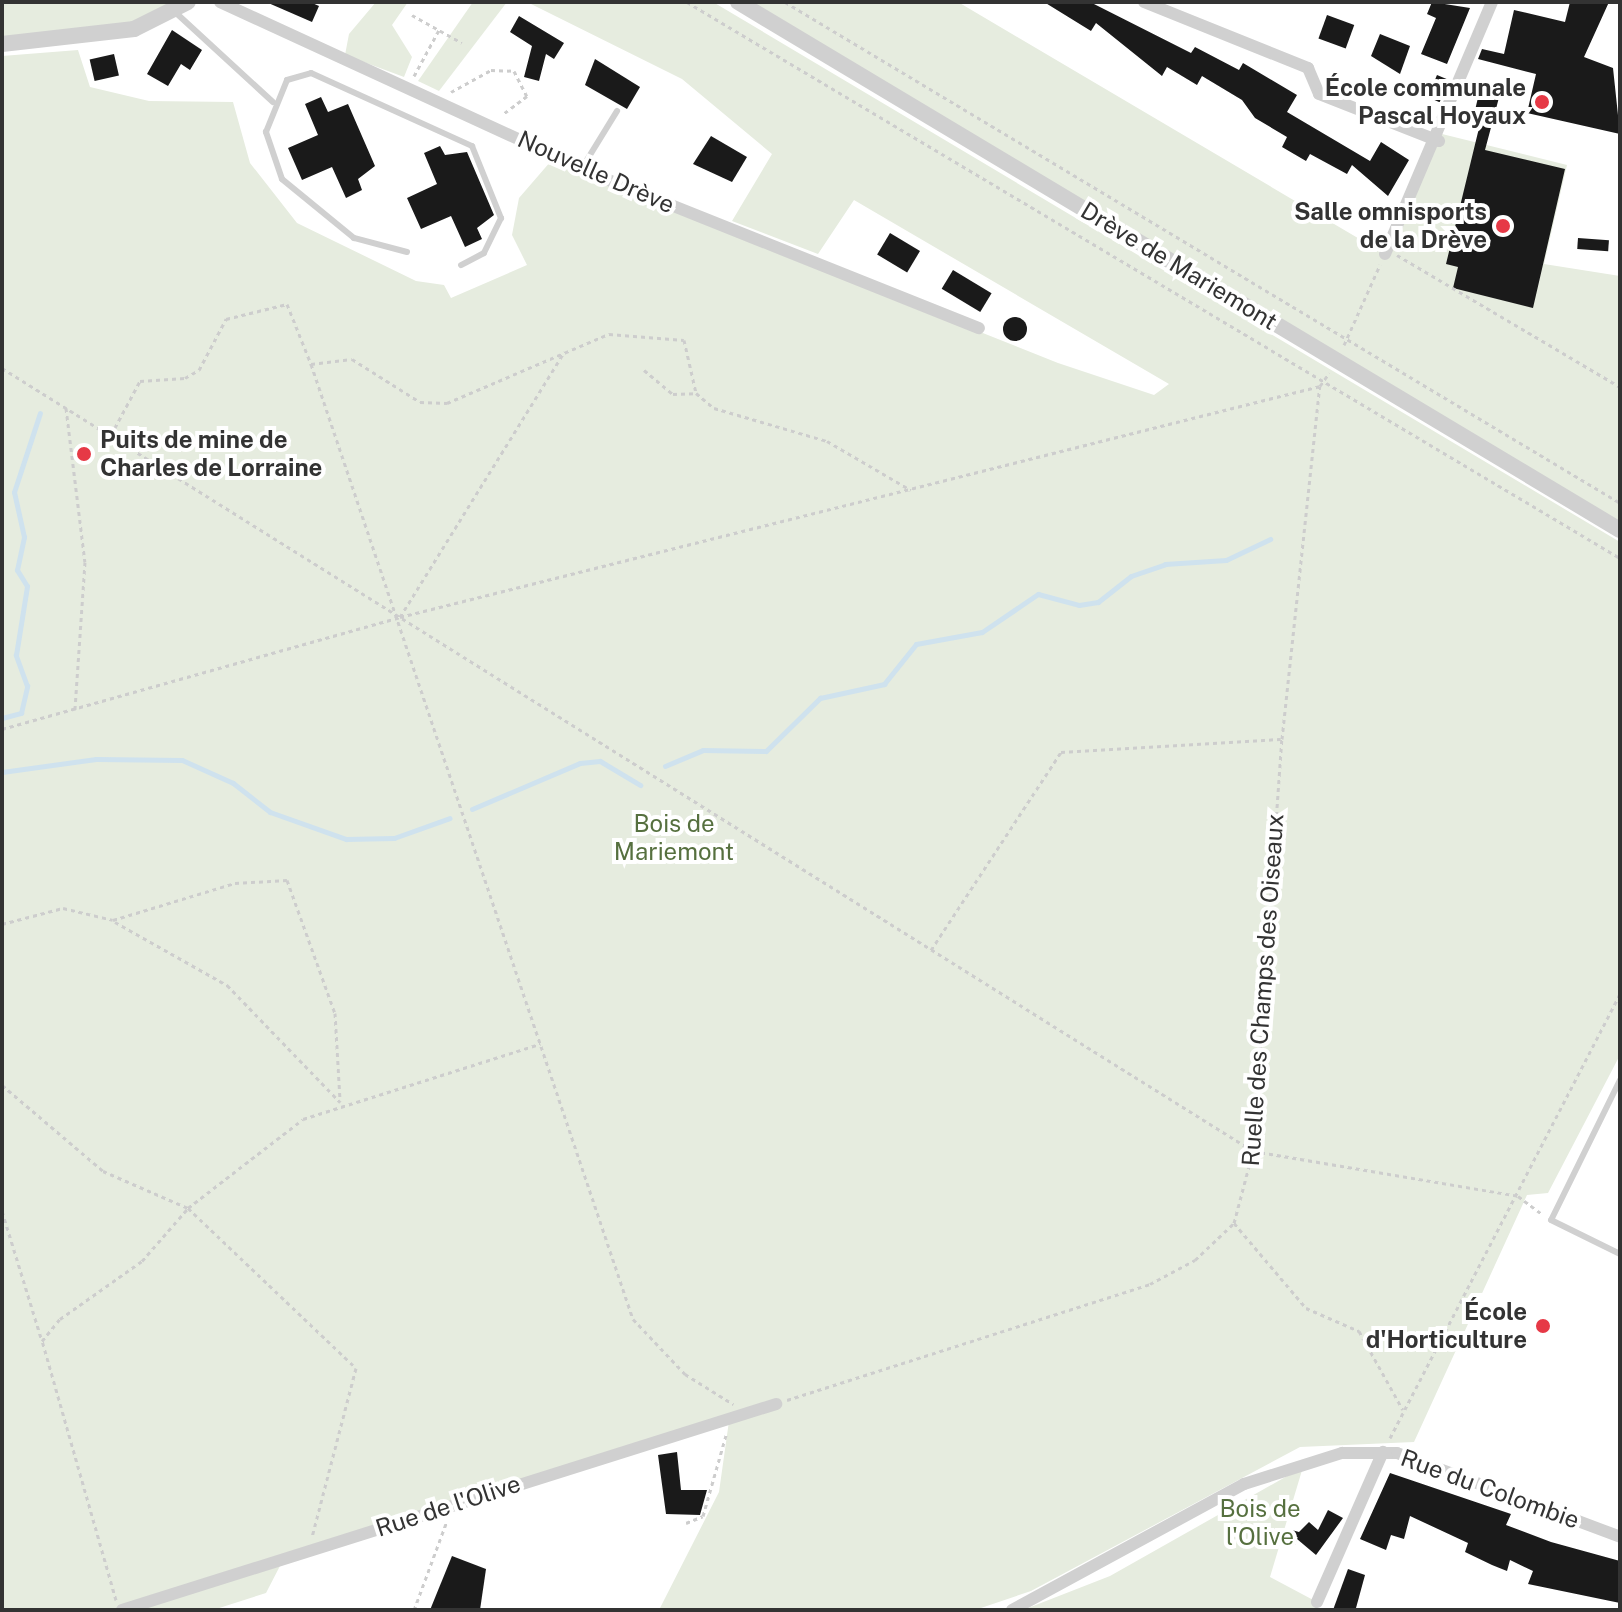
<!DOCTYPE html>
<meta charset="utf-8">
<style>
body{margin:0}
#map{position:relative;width:1622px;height:1612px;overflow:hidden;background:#fff;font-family:"Public Sans",sans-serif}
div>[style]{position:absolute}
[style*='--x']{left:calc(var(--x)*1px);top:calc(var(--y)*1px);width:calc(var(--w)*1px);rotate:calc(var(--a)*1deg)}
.green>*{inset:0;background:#e6ecdf}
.stream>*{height:5px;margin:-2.5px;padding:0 2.5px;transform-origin:2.5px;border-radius:2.5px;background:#cfe2ee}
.building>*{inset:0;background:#1a1a1a;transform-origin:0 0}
.round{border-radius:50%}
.path>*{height:3px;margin-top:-1.5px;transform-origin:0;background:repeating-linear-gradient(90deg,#cdcdcd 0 4px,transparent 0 8px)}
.service>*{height:6px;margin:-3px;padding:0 3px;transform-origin:3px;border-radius:3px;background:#d0d0d0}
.minor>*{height:12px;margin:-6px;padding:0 6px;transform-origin:6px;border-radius:6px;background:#d0d0d0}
.tertiary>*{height:16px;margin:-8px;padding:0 8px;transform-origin:8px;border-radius:8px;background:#d0d0d0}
.dots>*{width:22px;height:22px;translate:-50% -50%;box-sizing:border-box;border:4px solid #fff;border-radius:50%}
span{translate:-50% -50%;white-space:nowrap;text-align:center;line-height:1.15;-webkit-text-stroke:8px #fff;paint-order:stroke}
.poi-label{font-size:24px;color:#333;font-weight:700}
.right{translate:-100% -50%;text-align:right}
.left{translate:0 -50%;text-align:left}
.street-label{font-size:24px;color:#333}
.park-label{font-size:24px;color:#56703f}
.frame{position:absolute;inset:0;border:4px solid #333;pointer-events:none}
</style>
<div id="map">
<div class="green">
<i style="clip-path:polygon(2px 2px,188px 2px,162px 18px,2px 44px)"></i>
<i style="clip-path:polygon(376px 2px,408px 2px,392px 25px,412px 57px,404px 77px,345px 55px,349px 34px)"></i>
<i style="clip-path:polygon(473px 2px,507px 2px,439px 91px,418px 81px)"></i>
<i style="clip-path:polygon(527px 2px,713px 2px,1620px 542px,1620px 1055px,1548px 1193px,1527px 1195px,1414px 1442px,1300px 1447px,1031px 1591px,975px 1610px,659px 1610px,719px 1492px,729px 1421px,281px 1564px,266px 1593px,213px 1610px,2px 1610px,2px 56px,78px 50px,90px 87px,149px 101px,233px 102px,250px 163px,297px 223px,416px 281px,444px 285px,451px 298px,527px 265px,512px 235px,519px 198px,551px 161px,1058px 363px,1154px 395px,1169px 384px,854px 200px,818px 254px,732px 221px,772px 154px,682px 79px)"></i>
<i style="clip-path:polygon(738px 2px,958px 2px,1385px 254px,1442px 134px,1567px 165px,1544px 264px,1620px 276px,1620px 530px)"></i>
<i style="clip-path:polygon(1303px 1467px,1270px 1577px,1317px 1602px,1318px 1610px,1023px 1610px,1110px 1576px)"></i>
</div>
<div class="stream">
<i style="--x:2;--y:718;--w:20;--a:-15"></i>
<i style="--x:21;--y:713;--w:28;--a:-77"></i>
<i style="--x:27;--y:686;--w:33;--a:-110"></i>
<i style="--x:16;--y:655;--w:70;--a:-80.9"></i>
<i style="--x:27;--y:586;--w:19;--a:-122"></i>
<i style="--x:17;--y:570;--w:34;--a:-78"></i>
<i style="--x:24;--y:537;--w:46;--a:-102.5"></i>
<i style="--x:14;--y:492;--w:83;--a:-71.8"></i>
<i style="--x:665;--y:766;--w:41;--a:-22.8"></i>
<i style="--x:703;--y:750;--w:63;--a:0.9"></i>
<i style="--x:766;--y:751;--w:76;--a:-44.5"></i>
<i style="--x:820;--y:698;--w:66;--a:-12.3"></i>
<i style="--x:884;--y:684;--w:51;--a:-51.3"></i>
<i style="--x:916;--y:644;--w:67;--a:-10.3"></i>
<i style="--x:982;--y:632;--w:68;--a:-34.2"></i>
<i style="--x:1038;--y:594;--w:42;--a:15"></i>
<i style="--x:1079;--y:605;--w:19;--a:-9"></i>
<i style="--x:1098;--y:602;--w:42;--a:-38.2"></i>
<i style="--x:1131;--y:576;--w:36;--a:-19"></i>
<i style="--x:1165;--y:564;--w:61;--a:-3.8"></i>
<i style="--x:1226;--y:560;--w:49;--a:-25.5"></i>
<i style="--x:2;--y:772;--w:95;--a:-7.9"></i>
<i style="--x:96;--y:759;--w:86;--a:0.7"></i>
<i style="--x:182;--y:760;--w:56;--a:24.3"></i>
<i style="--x:233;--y:783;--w:47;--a:38.1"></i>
<i style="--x:270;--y:812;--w:81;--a:19.6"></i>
<i style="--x:346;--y:839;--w:48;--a:-1.2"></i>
<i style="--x:394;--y:838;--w:59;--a:-19.7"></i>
<i style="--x:472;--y:809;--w:117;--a:-23.1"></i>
<i style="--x:580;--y:763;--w:20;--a:-6"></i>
<i style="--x:600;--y:761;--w:47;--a:31"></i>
</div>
<div class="building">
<i style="clip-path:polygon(266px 2px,310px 2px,319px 6px,312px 22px)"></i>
<i style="clip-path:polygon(1044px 2px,1090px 2px,1191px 53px,1195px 47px,1239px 70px,1243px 63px,1297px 95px,1287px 112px,1370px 161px,1381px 142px,1409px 160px,1388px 196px,1352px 165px,1347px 174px,1310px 154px,1306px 161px,1282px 147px,1287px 137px,1255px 118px,1242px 100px,1202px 76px,1197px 85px,1167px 67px,1162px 76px,1096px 23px,1091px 31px)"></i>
<i style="clip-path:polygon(1432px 2px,1470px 8px,1447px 64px,1421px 54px,1436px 18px,1427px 14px)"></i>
<i style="clip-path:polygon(1570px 2px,1609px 2px,1584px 57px,1613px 68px,1620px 134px,1527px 113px,1536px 74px,1478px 59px,1482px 49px,1504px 54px,1514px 10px,1565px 22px)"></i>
<i style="left:1327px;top:15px;width:29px;height:25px;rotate:20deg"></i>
<i style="clip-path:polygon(519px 16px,564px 43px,554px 59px,546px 54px,539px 81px,524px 77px,532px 46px,510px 32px)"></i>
<i style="clip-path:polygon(172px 30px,202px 50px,190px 70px,181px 64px,168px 86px,147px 74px)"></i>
<i style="clip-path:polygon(1380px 34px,1410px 46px,1400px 74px,1371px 56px)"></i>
<i style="left:114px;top:54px;width:22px;height:25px;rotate:77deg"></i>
<i style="clip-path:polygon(595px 59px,640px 87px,627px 109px,585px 85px)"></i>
<i style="left:1437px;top:75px;width:13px;height:24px;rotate:23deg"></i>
<i style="clip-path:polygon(1481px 85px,1501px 90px,1485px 150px,1565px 169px,1533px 308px,1453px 288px,1458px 267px,1446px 264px,1479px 128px,1471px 127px)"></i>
<i style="clip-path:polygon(321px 97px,328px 112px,348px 104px,375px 166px,358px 179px,362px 190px,346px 198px,332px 167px,302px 180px,288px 148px,318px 135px,305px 104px)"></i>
<i style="clip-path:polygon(711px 136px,747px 157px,732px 182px,693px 164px)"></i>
<i style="clip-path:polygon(440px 146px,445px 155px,467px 152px,494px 215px,477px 228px,482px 239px,465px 247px,451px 216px,421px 229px,407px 198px,437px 184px,424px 153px)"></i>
<i style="left:890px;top:233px;width:35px;height:25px;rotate:31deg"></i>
<i style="left:1578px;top:238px;width:31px;height:11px;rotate:4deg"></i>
<i style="left:953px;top:270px;width:45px;height:22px;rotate:31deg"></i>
<i class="round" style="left:1003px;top:317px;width:24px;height:24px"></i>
<i style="clip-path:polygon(677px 1452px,681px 1490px,707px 1490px,700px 1515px,666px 1514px,658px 1455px)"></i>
<i style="clip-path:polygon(1390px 1473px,1511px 1514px,1506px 1525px,1551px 1542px,1620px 1561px,1620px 1603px,1528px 1584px,1533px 1571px,1510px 1560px,1507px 1571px,1492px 1565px,1465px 1552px,1468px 1543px,1410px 1516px,1404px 1539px,1391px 1535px,1386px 1550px,1360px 1539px)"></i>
<i style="clip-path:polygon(1328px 1510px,1343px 1518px,1316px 1555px,1297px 1539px,1295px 1545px,1284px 1541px,1288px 1529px,1299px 1532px,1309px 1522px,1318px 1530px)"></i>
<i style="clip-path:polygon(452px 1556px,486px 1569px,480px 1610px,430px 1610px)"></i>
<i style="clip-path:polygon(1348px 1569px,1365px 1575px,1356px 1608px,1333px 1610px)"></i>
</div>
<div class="path">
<i style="--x:687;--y:2;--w:1086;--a:30.79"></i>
<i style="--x:785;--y:2;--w:974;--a:30.96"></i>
<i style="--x:412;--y:15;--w:57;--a:29.2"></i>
<i style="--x:414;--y:76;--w:52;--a:-61.5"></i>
<i style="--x:451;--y:92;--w:46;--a:-28.8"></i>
<i style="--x:491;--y:70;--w:23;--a:2"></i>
<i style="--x:514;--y:71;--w:28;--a:63"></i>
<i style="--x:527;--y:96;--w:31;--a:143"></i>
<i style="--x:1397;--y:255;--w:259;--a:30.6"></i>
<i style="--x:1344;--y:345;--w:88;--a:-65.8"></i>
<i style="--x:311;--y:364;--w:1008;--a:71.37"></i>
<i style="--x:633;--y:1319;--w:76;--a:46.6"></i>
<i style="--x:685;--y:1374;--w:57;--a:32"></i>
<i style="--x:2;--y:368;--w:1476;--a:32.04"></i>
<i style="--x:1253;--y:1151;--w:269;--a:9.6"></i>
<i style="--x:1518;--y:1196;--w:31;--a:37"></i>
<i style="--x:644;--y:370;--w:38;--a:40"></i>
<i style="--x:673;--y:394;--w:23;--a:-2"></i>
<i style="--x:66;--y:408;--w:155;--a:83"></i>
<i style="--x:85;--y:562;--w:148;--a:93.9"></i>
<i style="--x:111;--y:435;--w:61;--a:-61.8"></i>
<i style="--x:140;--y:381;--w:45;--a:-3.8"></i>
<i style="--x:185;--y:378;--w:16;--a:-30"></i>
<i style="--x:199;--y:370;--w:58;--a:-62.1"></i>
<i style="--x:226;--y:319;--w:63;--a:-13.8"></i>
<i style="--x:287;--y:304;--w:65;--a:68.2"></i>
<i style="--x:311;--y:364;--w:41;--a:-7"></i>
<i style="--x:352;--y:359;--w:80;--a:32.3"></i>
<i style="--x:420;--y:402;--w:27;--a:2"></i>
<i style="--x:447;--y:403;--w:176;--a:-23.1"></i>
<i style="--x:609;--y:334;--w:75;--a:4.6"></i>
<i style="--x:684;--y:340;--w:54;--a:77.2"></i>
<i style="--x:696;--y:393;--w:23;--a:40"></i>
<i style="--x:714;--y:408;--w:118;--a:16.3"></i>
<i style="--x:827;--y:441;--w:97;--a:30.3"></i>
<i style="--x:400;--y:617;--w:312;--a:-58.2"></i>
<i style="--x:2;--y:729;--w:413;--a:-15.7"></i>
<i style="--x:400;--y:617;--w:949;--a:-14.09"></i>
<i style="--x:115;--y:922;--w:129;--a:29.4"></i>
<i style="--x:227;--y:985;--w:163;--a:46"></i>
<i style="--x:2;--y:924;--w:63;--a:-14.7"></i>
<i style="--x:63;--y:908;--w:51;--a:13.5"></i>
<i style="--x:113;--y:920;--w:127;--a:-16.9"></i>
<i style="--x:235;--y:883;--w:52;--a:-3.3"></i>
<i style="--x:287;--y:880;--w:141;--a:70.2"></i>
<i style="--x:335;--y:1013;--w:88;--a:86.7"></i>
<i style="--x:931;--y:950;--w:237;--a:-56.7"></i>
<i style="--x:1061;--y:752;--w:220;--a:-3.4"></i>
<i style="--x:2;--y:1085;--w:133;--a:40.4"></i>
<i style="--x:103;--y:1171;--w:93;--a:23.5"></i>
<i style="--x:188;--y:1208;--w:145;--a:-37.7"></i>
<i style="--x:303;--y:1119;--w:249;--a:-17.6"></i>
<i style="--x:2;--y:1211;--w:136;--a:72.9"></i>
<i style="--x:1234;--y:1223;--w:111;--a:49.7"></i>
<i style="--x:1306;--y:1308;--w:58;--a:23.5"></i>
<i style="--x:1359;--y:1331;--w:90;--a:60.9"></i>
<i style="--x:787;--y:1400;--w:381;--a:-17.7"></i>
<i style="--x:1150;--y:1284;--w:51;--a:-28.1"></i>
<i style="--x:1195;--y:1260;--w:54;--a:-43.5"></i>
<i style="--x:1234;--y:1223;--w:74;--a:-75.2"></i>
<i style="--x:1253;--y:1151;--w:413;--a:-86"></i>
<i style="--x:1282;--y:739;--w:355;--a:-83.9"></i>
<i style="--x:1320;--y:386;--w:16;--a:-55"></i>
<i style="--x:1390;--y:1438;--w:500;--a:-62.62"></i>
<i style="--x:686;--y:1523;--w:18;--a:-22"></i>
<i style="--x:703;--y:1516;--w:84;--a:-74.1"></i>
<i style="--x:116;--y:1600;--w:269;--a:-105.9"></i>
<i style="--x:42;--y:1341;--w:28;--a:-51"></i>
<i style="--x:60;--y:1319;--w:100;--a:-35.3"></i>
<i style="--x:142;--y:1261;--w:70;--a:-49"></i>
<i style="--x:188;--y:1208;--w:232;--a:43.6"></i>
<i style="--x:356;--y:1368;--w:175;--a:104.6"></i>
<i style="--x:414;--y:1610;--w:95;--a:-69.7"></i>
</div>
<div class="service">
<i style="--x:175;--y:12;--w:133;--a:42.6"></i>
<i style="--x:582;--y:168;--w:67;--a:-58.4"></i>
<i style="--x:407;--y:252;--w:55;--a:-165.2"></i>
<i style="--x:354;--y:238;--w:93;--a:-140.7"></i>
<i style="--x:282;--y:179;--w:50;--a:-108.8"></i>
<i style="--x:266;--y:132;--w:56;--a:-68"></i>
<i style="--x:287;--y:80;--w:25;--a:-16"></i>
<i style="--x:311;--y:73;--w:177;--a:24.4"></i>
<i style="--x:472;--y:146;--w:78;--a:68.1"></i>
<i style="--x:501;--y:218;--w:39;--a:116"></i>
<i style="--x:484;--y:253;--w:26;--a:152"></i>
<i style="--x:1620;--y:1080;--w:156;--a:116.2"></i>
<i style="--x:1551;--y:1220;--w:77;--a:26.2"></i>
</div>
<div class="minor">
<i style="--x:220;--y:2;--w:419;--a:24.7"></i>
<i style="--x:601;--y:177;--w:407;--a:21.8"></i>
<i style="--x:1144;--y:2;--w:177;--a:21.9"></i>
<i style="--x:1308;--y:68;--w:28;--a:67"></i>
<i style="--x:1319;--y:94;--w:129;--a:21.4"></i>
<i style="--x:1385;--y:254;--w:274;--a:-67"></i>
<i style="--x:1317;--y:1602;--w:164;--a:-66.3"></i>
<i style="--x:122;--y:1610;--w:686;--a:-17.48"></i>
<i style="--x:1012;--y:1610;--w:264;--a:-28.5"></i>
<i style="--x:1244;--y:1484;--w:103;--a:-17.6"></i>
<i style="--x:1342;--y:1453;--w:55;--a:0"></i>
<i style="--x:1397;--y:1453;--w:238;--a:20.6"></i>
</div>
<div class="tertiary">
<i style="--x:738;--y:2;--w:1028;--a:30.91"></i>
<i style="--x:2;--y:44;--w:133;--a:-6.5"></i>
<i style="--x:134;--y:29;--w:60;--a:-26.6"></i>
</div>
<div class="dots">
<i style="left:1542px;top:102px;background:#e63946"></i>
<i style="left:1503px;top:226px;background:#e63946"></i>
<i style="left:84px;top:454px;background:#e63946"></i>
<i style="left:1543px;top:1326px;background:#e63946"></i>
</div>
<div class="poi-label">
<span class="right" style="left:1526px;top:102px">École communale<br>Pascal Hoyaux</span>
<span class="right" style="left:1487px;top:226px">Salle omnisports<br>de la Drève</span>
<span class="left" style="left:100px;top:454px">Puits de mine de<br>Charles de Lorraine</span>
<span class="right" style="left:1527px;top:1326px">École<br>d'Horticulture</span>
</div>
<div class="street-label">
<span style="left:596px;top:172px;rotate:24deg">Nouvelle Drève</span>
<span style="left:1179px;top:266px;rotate:31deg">Drève de Mariemont</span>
<span style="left:1263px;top:990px;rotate:-86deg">Ruelle des Champs des Oiseaux</span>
<span style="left:1490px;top:1489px;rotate:20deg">Rue du Colombie</span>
<span style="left:448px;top:1506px;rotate:-18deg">Rue de l'Olive</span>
</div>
<div class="park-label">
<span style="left:674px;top:838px">Bois de<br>Mariemont</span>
<span style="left:1260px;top:1523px">Bois de<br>l'Olive</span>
</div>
<div class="frame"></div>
</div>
